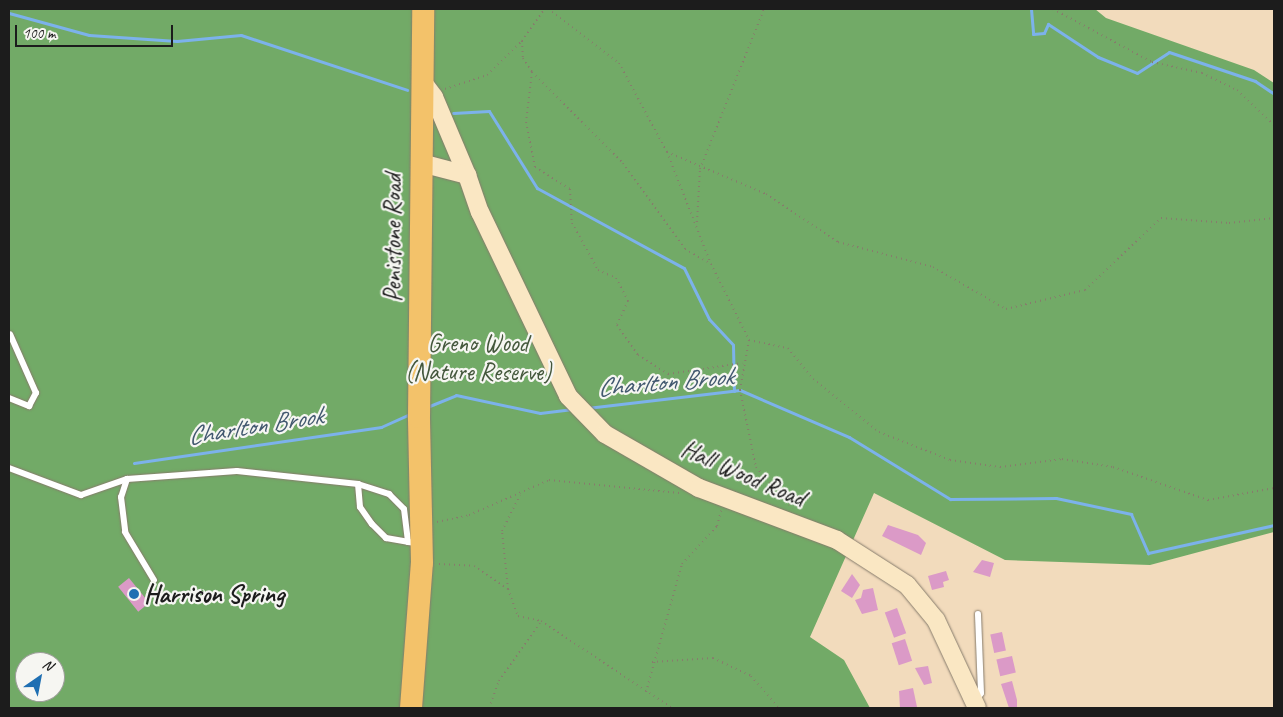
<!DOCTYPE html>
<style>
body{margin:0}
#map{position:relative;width:1283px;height:717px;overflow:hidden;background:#f2dbbc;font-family:Caveat,sans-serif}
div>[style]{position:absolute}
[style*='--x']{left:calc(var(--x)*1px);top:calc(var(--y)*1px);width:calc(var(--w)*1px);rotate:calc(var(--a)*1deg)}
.forest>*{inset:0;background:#72aa67}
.stream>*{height:3px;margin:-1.5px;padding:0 1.5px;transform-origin:1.5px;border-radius:1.5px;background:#7cb2eb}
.building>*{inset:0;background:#db9ac7;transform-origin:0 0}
.path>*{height:2px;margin-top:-1px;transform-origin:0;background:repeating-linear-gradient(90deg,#877c6c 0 1px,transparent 0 5px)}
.roads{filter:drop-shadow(0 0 1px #877c6c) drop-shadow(0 0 1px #877c6c)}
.lane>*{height:6px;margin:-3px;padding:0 3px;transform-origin:3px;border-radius:3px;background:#fff}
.secondary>*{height:18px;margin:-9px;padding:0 9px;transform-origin:9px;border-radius:9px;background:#fae7c3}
.highway>*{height:22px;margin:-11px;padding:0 11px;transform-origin:11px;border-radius:11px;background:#f3c26a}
.dots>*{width:14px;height:14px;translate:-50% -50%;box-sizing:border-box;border:2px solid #f6f6f2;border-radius:50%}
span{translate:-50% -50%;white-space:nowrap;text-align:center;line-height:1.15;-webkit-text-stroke:4.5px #f6f6f2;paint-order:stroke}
.street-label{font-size:25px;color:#1c1c1c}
.park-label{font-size:25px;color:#44573c}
.poi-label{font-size:25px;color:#1c1c1c;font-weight:700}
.left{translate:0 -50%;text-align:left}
.water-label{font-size:26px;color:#42586f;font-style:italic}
.frame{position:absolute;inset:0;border:10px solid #1c1c1c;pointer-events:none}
.north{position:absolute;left:15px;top:652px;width:50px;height:50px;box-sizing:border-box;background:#f6f6f2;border:1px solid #9f9f9c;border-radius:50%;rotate:33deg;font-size:14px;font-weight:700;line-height:20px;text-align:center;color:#1c1c1c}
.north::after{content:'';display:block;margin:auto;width:18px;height:22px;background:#1f6fb2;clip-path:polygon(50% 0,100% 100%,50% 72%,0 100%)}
.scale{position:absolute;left:15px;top:25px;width:158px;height:22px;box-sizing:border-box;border:2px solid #1c1c1c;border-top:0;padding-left:6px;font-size:15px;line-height:18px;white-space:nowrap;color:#1c1c1c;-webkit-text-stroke:4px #f6f6f2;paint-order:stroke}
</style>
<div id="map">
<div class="forest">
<i style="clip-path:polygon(evenodd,9px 9px,1095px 9px,1106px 18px,1254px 70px,1274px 83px,1274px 532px,1150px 565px,1005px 560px,874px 493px,810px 637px,844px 660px,870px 708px,9px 708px,9px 9px,25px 662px,55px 662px,55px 692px,25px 692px,25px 662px)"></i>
</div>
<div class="stream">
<i style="--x:1031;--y:9;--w:25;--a:85"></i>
<i style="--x:1033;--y:34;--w:11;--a:-5"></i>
<i style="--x:1044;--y:33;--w:10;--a:-66"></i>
<i style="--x:1048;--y:24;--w:60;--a:33.4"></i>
<i style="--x:1098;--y:57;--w:42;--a:22.3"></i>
<i style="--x:1137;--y:73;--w:38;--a:-33"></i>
<i style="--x:1169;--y:52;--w:91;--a:18.6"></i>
<i style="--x:1255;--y:81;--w:23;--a:34"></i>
<i style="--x:9;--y:13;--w:83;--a:15.4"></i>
<i style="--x:89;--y:35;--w:88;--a:3.9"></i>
<i style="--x:177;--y:41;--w:64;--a:-5.4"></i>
<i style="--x:241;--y:35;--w:175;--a:18.3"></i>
<i style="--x:453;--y:113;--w:36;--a:-3"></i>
<i style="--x:489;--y:111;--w:91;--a:58.1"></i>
<i style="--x:537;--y:188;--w:167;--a:28.6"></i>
<i style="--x:684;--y:268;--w:57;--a:63.9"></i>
<i style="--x:709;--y:319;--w:35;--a:47"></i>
<i style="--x:733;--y:345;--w:46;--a:88.8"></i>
<i style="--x:427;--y:407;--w:31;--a:-22"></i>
<i style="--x:456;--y:395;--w:86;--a:12.1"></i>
<i style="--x:540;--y:413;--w:33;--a:-7"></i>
<i style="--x:587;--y:408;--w:154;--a:-6.7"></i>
<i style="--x:740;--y:390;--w:119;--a:23.3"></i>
<i style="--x:849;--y:437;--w:119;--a:31.5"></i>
<i style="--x:950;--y:499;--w:106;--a:-0.5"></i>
<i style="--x:1056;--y:498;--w:77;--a:12"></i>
<i style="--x:1131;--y:514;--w:43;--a:66.4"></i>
<i style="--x:1148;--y:553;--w:129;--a:-12.5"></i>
<i style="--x:134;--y:463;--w:250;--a:-8.3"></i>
<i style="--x:381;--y:427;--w:32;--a:-24"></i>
</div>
<div class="building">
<i style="clip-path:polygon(888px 525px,918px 535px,926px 543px,921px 555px,882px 536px)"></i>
<i style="clip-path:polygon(982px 560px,994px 563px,990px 577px,973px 572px)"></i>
<i style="clip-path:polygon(946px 571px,949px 580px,943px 582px,944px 587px,932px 590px,928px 576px)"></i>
<i style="clip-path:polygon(852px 574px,860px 585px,852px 598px,841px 591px)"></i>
<i style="left:129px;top:578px;width:32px;height:14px;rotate:51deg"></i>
<i style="clip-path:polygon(873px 588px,878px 610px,862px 614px,855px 600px,861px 598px,863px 590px)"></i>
<i style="left:897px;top:608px;width:27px;height:13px;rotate:70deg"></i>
<i style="left:1002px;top:632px;width:19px;height:12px;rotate:78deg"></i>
<i style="left:905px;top:639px;width:23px;height:14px;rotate:72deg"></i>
<i style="left:1012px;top:656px;width:17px;height:16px;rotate:77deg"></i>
<i style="clip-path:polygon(928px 666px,932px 683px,924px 685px,915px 668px)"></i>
<i style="clip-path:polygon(1012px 681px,1017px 700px,1017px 708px,1009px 708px,1001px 684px)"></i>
<i style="clip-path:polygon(913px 688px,917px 707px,900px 708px,899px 691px)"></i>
</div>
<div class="path">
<i style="--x:548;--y:9;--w:89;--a:37.3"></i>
<i style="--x:619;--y:63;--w:101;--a:61.7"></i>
<i style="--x:667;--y:152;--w:120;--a:68.6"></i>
<i style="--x:711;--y:264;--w:85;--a:63.4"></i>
<i style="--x:749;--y:340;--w:51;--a:100.2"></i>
<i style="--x:740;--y:390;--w:79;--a:78.3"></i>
<i style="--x:756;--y:467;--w:55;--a:48.7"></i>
<i style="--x:1053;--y:9;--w:112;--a:28.2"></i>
<i style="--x:1152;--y:62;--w:51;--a:12.4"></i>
<i style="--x:1202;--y:73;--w:39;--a:26"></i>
<i style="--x:1237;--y:90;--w:51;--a:43.4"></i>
<i style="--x:522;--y:41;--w:17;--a:87"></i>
<i style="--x:523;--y:58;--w:17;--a:57"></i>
<i style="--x:532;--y:72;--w:50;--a:96.8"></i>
<i style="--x:526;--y:122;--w:46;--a:78.7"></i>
<i style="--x:535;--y:167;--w:41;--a:32.2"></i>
<i style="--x:570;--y:189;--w:34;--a:87"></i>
<i style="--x:572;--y:223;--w:54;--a:61"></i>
<i style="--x:598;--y:270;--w:20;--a:24"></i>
<i style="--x:616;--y:278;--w:26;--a:62"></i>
<i style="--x:628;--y:301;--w:26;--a:115"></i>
<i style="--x:617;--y:325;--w:37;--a:55"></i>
<i style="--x:638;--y:355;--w:36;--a:32"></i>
<i style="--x:668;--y:374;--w:75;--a:-8.5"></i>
<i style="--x:532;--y:72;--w:129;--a:45"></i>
<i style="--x:623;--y:163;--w:106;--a:54.2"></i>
<i style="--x:685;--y:249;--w:30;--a:30"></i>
<i style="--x:445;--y:89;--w:44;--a:-18.4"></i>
<i style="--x:487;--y:75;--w:49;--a:-44.2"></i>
<i style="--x:522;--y:41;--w:39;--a:-55"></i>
<i style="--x:667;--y:152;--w:108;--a:23"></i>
<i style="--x:766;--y:194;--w:87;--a:33.7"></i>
<i style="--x:838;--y:242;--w:98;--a:14.7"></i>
<i style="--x:933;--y:267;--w:84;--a:29.9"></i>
<i style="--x:1006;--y:309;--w:81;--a:-13.5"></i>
<i style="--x:1085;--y:290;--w:105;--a:-43.5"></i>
<i style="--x:1161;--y:218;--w:68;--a:4.2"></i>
<i style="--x:1229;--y:223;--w:45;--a:-6.3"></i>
<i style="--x:697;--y:222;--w:53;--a:-86.8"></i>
<i style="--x:700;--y:169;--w:172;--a:-68.2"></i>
<i style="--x:749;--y:340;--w:40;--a:12"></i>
<i style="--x:788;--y:348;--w:40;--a:51"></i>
<i style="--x:813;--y:379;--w:85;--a:38.8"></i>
<i style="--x:879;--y:432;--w:76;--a:21.5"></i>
<i style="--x:950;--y:460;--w:50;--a:8"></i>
<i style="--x:1000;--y:467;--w:63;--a:-7.4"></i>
<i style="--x:1062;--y:459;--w:52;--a:8.9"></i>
<i style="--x:1113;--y:467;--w:101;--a:19.2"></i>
<i style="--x:1208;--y:500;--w:67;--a:-10.3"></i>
<i style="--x:437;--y:522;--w:33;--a:-12"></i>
<i style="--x:469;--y:515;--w:87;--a:-23.6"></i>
<i style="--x:549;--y:480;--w:131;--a:5.7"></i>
<i style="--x:439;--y:564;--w:35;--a:3"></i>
<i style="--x:474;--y:566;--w:41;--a:34.1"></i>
<i style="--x:508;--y:589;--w:29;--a:70"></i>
<i style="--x:518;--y:616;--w:24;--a:12"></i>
<i style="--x:541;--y:621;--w:157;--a:33.6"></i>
<i style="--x:508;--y:589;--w:58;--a:-95.9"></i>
<i style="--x:502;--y:531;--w:40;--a:-63.4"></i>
<i style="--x:652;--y:662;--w:61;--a:-3.8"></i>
<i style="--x:713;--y:658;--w:42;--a:25.3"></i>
<i style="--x:751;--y:676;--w:43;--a:48.8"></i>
<i style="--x:646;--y:692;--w:133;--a:-74.3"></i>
<i style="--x:682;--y:564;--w:52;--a:-47.4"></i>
<i style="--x:717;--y:526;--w:16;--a:-75"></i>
<i style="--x:489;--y:708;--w:29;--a:-70"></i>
<i style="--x:499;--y:681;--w:73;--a:-55"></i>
</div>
<div class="roads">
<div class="lane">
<i style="--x:9;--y:398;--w:22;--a:22"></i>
<i style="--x:29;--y:406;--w:15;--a:-62"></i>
<i style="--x:36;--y:393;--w:64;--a:-113.8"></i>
<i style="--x:9;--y:468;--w:77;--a:20.6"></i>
<i style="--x:81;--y:495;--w:49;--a:-19.2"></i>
<i style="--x:127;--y:479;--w:110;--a:-4.2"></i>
<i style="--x:237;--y:471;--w:122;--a:6.1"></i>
<i style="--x:358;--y:484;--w:33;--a:18"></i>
<i style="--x:389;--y:494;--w:21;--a:45"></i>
<i style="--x:404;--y:509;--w:33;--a:83"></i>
<i style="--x:408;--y:542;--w:9;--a:6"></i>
<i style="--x:127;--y:479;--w:19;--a:108"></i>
<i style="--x:121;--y:497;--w:35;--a:83"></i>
<i style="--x:125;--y:532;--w:56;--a:58.9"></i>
<i style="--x:358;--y:484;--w:23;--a:85"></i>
<i style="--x:360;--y:507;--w:21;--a:55"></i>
<i style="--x:372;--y:524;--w:20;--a:45"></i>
<i style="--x:386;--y:538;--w:22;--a:10"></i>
<i style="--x:976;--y:701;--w:9;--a:-58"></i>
<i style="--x:981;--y:693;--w:79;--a:-92.2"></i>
</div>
<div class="secondary">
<i style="--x:422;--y:81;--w:20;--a:53"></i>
<i style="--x:434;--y:97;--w:85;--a:67.1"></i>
<i style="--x:421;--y:163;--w:48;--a:14.6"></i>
<i style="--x:467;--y:175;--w:39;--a:71"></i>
<i style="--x:480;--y:212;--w:204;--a:64.4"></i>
<i style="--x:568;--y:396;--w:53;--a:45.8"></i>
<i style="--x:605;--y:434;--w:108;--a:29.9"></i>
<i style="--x:699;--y:488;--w:147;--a:20.6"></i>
<i style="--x:837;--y:540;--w:83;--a:32.7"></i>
<i style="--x:907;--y:585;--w:45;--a:50.4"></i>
<i style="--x:936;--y:620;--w:97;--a:65"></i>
</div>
<div class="highway">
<i style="--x:411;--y:708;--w:145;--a:-85.7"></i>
<i style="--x:422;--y:563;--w:146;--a:-91.2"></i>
<i style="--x:419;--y:417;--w:408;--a:-89.4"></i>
</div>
</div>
<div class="dots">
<i style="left:134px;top:594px;background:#1f6fb2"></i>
</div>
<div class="street-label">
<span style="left:393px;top:238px;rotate:-90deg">Penistone Road</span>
<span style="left:743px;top:474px;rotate:23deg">Hall Wood Road</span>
</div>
<div class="park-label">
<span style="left:478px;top:358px">Greno Wood<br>(Nature Reserve)</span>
</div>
<div class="poi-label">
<span class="left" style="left:144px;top:594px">Harrison Spring</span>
</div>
<div class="water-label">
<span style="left:665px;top:382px;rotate:-5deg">Charlton Brook</span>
<span style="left:255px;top:426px;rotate:-9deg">Charlton Brook</span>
</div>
<div class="frame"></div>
<div class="north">N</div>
<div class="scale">100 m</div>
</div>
